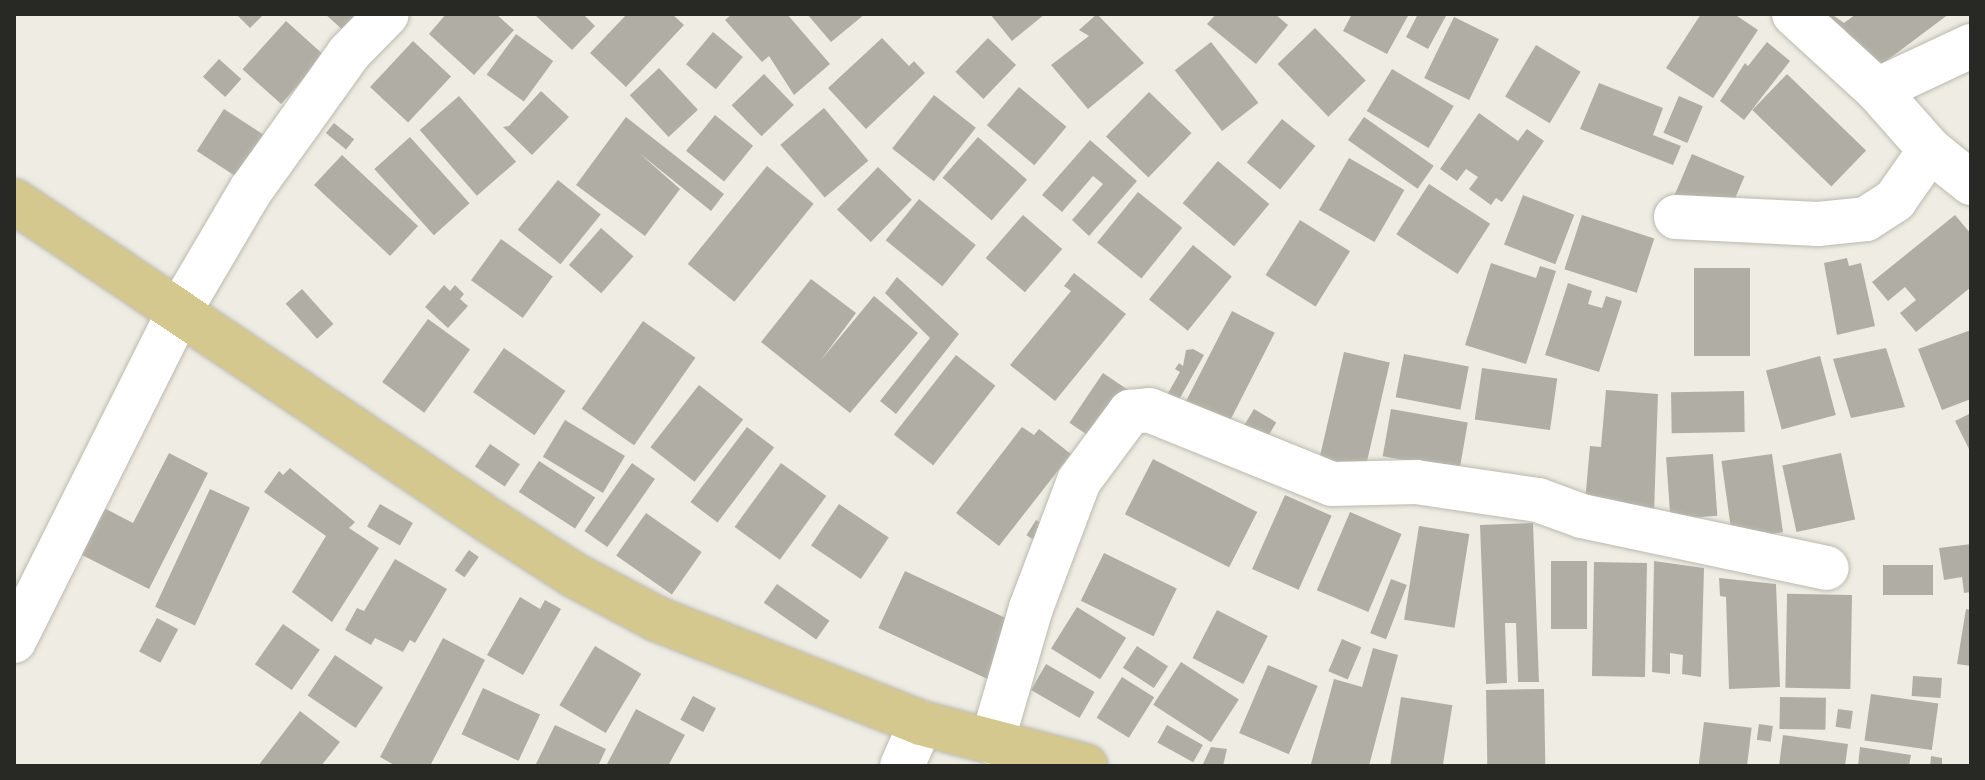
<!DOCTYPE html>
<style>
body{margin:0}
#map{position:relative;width:1985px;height:780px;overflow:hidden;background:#efede3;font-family:Helvetica,sans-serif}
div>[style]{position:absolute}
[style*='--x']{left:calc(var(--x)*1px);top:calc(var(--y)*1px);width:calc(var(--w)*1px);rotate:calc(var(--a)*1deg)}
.building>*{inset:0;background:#b0aea4;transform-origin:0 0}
.roads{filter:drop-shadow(0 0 2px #bbb9ae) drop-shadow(0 0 2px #bbb9ae)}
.minor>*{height:44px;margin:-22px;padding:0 22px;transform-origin:22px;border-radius:22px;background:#fff}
.major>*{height:44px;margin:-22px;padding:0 22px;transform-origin:22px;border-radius:22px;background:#d4c88e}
span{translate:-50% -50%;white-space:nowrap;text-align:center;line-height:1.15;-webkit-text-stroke:7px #efede3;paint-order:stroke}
.frame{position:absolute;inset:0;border:16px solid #282824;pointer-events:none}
</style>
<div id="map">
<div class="building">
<i style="clip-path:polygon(236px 14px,264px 14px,250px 28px)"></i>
<i style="clip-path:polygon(325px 14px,360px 14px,344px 31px)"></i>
<i style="clip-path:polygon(446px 14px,496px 14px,514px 30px,474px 75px,429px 34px)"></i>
<i style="clip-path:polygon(534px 14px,583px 14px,595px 26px,572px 50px)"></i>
<i style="clip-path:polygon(627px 14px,672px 14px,684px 25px,626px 87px,590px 53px)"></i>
<i style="clip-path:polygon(732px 14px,787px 14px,830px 64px,794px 95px,769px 56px,762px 62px,725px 20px)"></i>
<i style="clip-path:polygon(807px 14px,865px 14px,831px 42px)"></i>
<i style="clip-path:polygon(990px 14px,1045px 14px,1012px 41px)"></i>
<i style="clip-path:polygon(1097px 14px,1144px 63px,1088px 109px,1051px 65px,1089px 36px,1079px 30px)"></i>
<i style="clip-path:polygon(1216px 14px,1275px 14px,1288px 25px,1256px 64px,1207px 24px)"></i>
<i style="clip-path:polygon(1352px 14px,1409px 14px,1387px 54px,1343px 31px)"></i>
<i style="clip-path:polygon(1418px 14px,1447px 14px,1428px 49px,1406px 37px)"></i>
<i style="clip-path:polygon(1701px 14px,1734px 14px,1758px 30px,1713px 98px,1666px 68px)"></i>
<i style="clip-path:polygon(1831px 14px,1844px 23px,1856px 14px,1949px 14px,1870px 73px,1820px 24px)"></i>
<i style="left:1454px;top:17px;width:50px;height:68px;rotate:26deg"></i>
<i style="left:286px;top:21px;width:52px;height:65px;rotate:42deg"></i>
<i style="left:1315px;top:28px;width:73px;height:52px;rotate:46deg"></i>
<i style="left:713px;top:32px;width:39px;height:42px;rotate:40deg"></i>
<i style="left:516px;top:34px;width:46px;height:50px;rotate:36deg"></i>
<i style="clip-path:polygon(882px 38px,909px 66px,914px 61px,925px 73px,866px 129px,828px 88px)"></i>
<i style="left:988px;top:38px;width:39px;height:47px;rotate:44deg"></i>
<i style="left:413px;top:41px;width:52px;height:63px;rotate:43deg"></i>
<i style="left:1211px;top:42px;width:77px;height:46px;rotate:52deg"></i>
<i style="clip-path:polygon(1767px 42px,1790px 61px,1744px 120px,1720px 101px,1745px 63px,1748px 66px)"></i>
<i style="left:1536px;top:45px;width:52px;height:60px;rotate:31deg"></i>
<i style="left:219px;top:59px;width:30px;height:24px;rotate:42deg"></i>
<i style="left:659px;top:68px;width:57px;height:40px;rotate:47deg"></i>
<i style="left:1392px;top:69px;width:72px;height:49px;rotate:31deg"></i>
<i style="left:764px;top:74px;width:43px;height:45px;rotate:46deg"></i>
<i style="left:1787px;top:74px;width:110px;height:50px;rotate:44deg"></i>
<i style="clip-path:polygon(1599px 83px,1663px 108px,1653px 135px,1681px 146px,1673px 165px,1580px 129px)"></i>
<i style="left:1019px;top:87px;width:62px;height:50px;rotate:40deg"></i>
<i style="clip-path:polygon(541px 91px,569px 117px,532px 155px,503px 127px,509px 126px)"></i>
<i style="left:1149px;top:92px;width:59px;height:62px;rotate:44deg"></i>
<i style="left:934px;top:95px;width:53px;height:68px;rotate:38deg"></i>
<i style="left:459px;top:96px;width:87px;height:52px;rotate:49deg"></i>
<i style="left:1679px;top:96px;width:26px;height:40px;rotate:23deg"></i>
<i style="left:824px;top:108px;width:69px;height:57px;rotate:50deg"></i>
<i style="left:224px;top:109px;width:57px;height:50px;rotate:33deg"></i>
<i style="clip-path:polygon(1479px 113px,1518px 141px,1527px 129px,1544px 141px,1502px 202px,1496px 198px,1491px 205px,1469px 189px,1478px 177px,1466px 169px,1457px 181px,1440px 169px)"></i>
<i style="left:715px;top:115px;width:49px;height:46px;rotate:39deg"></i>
<i style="clip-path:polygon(626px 117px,724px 194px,711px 211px,638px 152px,680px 189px,645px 236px,576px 185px)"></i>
<i style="left:1364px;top:117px;width:85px;height:28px;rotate:35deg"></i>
<i style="left:1282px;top:119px;width:43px;height:56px;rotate:39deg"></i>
<i style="left:334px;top:123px;width:26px;height:13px;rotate:39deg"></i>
<i style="left:410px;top:137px;width:89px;height:48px;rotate:48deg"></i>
<i style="left:978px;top:137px;width:65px;height:54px;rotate:41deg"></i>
<i style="clip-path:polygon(1090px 140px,1137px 181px,1089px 236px,1072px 220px,1103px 184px,1093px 176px,1062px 212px,1042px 195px)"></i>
<i style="left:1692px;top:154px;width:57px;height:48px;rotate:23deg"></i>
<i style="left:342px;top:155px;width:104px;height:41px;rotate:43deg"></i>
<i style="left:1349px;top:158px;width:64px;height:60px;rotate:30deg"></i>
<i style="left:1218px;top:161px;width:67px;height:55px;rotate:40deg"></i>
<i style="left:767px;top:166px;width:60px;height:126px;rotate:39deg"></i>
<i style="left:878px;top:167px;width:47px;height:59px;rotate:44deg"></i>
<i style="left:558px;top:180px;width:55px;height:64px;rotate:39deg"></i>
<i style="left:1429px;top:184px;width:73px;height:60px;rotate:33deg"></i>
<i style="left:1138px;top:192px;width:57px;height:65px;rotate:39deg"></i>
<i style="left:1523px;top:195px;width:55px;height:53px;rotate:21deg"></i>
<i style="left:919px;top:199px;width:73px;height:53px;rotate:39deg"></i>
<i style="left:1023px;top:215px;width:52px;height:57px;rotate:41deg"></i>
<i style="left:1582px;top:215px;width:76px;height:57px;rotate:18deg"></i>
<i style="clip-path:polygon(1955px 215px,1971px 234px,1971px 287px,1916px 332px,1900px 313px,1916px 300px,1905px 287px,1888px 301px,1872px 282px)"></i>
<i style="left:1300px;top:220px;width:59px;height:65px;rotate:32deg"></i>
<i style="left:601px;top:228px;width:43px;height:49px;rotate:41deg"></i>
<i style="left:501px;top:239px;width:64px;height:51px;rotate:36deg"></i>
<i style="left:1193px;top:245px;width:50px;height:70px;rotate:39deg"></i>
<i style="clip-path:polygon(1847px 258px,1849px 266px,1861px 263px,1875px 326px,1837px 335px,1824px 263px)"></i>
<i style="clip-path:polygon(1491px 263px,1536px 278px,1540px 266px,1556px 271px,1526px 364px,1465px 345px)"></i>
<i style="left:1694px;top:268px;width:56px;height:88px"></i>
<i style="clip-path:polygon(1074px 273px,1126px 314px,1055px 401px,1010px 365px,1071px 291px,1064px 286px)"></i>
<i style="clip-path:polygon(897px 277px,959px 334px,896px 414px,880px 401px,930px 338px,885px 293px)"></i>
<i style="clip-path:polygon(811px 279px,856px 313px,821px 360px,874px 296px,918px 333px,850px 413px,761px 342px)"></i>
<i style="clip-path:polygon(1568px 283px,1592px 291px,1588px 304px,1602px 308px,1606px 296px,1622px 301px,1599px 372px,1545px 355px)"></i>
<i style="clip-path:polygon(444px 285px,450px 291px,455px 285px,464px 294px,460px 299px,468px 306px,448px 328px,425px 307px)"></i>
<i style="left:302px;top:289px;width:47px;height:22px;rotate:48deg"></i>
<i style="left:1232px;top:311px;width:48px;height:116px;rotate:27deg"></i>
<i style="left:428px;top:319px;width:52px;height:78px;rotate:36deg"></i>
<i style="left:643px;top:321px;width:64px;height:107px;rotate:35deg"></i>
<i style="clip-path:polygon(1971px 330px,1971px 399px,1942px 410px,1918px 349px)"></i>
<i style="left:504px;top:348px;width:75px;height:54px;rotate:35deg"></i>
<i style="clip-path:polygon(1886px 348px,1905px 407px,1851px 418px,1833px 359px)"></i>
<i style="clip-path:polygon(1193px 349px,1204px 355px,1170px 416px,1159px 409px,1180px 372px,1175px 369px,1179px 363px,1183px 366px,1186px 350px)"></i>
<i style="left:1344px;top:352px;width:47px;height:110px;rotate:13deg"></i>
<i style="left:1404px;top:354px;width:66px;height:44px;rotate:11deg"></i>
<i style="left:956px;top:355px;width:50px;height:101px;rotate:38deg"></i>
<i style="left:1820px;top:356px;width:61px;height:56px;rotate:75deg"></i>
<i style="left:1482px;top:368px;width:76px;height:52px;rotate:8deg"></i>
<i style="left:1103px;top:373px;width:53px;height:60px;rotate:34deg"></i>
<i style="left:699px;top:385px;width:56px;height:79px;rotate:38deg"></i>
<i style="clip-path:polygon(1606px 390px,1658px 394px,1654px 513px,1585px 502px,1590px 446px,1601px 447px)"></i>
<i style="left:1744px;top:391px;width:41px;height:73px;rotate:89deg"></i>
<i style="left:1254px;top:409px;width:26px;height:31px;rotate:31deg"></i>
<i style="left:1391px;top:409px;width:78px;height:48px;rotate:10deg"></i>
<i style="clip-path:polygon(1971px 413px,1971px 453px,1955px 421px)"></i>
<i style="left:565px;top:420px;width:70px;height:43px;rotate:31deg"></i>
<i style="left:747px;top:427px;width:34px;height:94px;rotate:37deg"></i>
<i style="clip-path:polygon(1022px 427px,1034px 435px,1039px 429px,1071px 454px,999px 546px,956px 513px)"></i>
<i style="left:490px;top:444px;width:36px;height:27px;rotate:34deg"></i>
<i style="clip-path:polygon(169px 453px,208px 473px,149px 589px,80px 554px,104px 508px,133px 523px)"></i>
<i style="left:1841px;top:453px;width:68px;height:60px;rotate:78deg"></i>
<i style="left:1713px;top:454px;width:62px;height:47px;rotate:86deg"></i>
<i style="left:1772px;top:454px;width:79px;height:51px;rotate:82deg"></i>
<i style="left:1153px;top:459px;width:117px;height:62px;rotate:27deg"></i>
<i style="left:539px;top:461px;width:67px;height:37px;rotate:33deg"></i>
<i style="left:632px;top:463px;width:28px;height:83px;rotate:35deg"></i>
<i style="left:781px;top:463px;width:56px;height:79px;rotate:36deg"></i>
<i style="clip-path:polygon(290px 468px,355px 522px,349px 528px,379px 548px,332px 622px,292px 592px,326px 536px,264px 492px,279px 471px,283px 475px)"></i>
<i style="left:210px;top:489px;width:44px;height:130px;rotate:25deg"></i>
<i style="left:1285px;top:495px;width:51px;height:81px;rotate:24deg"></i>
<i style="left:380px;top:504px;width:38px;height:26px;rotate:30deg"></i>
<i style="left:839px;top:504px;width:60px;height:50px;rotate:34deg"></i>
<i style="left:1350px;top:512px;width:56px;height:85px;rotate:23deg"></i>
<i style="left:646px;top:513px;width:68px;height:52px;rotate:35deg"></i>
<i style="left:1036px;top:520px;width:25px;height:18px;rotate:32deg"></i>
<i style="clip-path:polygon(1533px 523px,1539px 682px,1518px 682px,1516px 623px,1505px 623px,1507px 683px,1486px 684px,1480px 525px)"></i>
<i style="left:1419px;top:526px;width:51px;height:95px;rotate:9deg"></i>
<i style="clip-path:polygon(1971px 544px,1971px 592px,1964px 593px,1962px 577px,1944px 580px,1939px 548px)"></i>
<i style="left:469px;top:550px;width:12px;height:25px;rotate:35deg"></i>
<i style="left:1104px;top:553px;width:81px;height:53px;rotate:26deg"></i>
<i style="clip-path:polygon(395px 559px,447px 589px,415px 643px,410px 640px,403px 652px,375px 638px,371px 645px,345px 630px,357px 608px,364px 611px)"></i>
<i style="left:1551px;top:561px;width:36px;height:68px"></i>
<i style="clip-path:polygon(1654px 561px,1704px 568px,1701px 677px,1682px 674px,1683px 655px,1670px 653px,1670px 674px,1652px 672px)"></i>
<i style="left:1594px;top:562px;width:53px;height:114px;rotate:1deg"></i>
<i style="left:1933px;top:565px;width:30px;height:50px;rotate:90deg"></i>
<i style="left:905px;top:571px;width:141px;height:63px;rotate:25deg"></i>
<i style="clip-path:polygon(1719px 578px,1776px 584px,1780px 687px,1729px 689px,1726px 597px,1720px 596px)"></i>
<i style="left:1391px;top:579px;width:17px;height:58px;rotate:21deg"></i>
<i style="left:777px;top:584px;width:64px;height:23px;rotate:35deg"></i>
<i style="left:1852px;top:595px;width:94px;height:65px;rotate:91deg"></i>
<i style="clip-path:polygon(520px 597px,540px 609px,545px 600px,561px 609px,523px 675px,487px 655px)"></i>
<i style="left:1077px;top:607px;width:58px;height:49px;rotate:32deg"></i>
<i style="clip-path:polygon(1966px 609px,1971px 610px,1971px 666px,1957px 664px)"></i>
<i style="left:1217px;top:610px;width:57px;height:54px;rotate:27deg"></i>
<i style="left:157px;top:618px;width:24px;height:38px;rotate:28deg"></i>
<i style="left:283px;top:624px;width:45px;height:49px;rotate:35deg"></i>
<i style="clip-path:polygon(443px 638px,485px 660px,430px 766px,396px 766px,380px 757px)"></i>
<i style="left:1342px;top:639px;width:21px;height:35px;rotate:23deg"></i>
<i style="left:595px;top:646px;width:54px;height:69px;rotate:31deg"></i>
<i style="left:1137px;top:646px;width:37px;height:26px;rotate:33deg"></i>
<i style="clip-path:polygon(1373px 648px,1398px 655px,1369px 766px,1311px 764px,1334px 679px,1362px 687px)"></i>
<i style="left:335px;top:655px;width:58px;height:49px;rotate:34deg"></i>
<i style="left:1181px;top:662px;width:69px;height:51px;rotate:33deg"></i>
<i style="left:1046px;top:664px;width:56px;height:30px;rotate:30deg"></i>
<i style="left:1268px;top:665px;width:54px;height:74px;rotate:23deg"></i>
<i style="left:1913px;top:676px;width:29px;height:20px;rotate:4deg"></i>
<i style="left:1122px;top:677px;width:38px;height:48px;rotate:32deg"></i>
<i style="left:483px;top:688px;width:63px;height:51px;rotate:25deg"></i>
<i style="left:1544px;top:689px;width:77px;height:58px;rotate:89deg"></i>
<i style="left:1871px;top:694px;width:68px;height:47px;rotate:8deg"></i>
<i style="left:693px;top:696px;width:26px;height:27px;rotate:28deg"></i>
<i style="left:1401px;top:697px;width:52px;height:70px;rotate:9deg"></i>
<i style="left:1780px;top:697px;width:46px;height:32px;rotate:1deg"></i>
<i style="clip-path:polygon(636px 709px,685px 735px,668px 766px,606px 766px)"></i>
<i style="left:1838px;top:709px;width:15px;height:18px;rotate:8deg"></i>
<i style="clip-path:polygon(300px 711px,340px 742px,321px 766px,258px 766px)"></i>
<i style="left:1704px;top:722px;width:48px;height:43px;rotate:7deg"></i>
<i style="left:1759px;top:724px;width:14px;height:16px;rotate:8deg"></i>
<i style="clip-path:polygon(555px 725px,606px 749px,598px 766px,535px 766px)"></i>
<i style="left:1167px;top:725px;width:41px;height:20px;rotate:29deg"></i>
<i style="clip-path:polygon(1783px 735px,1848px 744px,1845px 766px,1779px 766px)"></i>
<i style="clip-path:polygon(1211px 747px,1227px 749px,1223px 766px,1202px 766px)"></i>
<i style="clip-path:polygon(1860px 747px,1911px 755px,1909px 766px,1858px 766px)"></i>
<i style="clip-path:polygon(1931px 756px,1942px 758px,1942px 766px,1930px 766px)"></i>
</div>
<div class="roads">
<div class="minor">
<i style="--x:1794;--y:14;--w:113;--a:42.5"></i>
<i style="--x:1877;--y:90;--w:80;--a:48.5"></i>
<i style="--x:1930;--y:150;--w:53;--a:38.8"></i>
<i style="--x:1877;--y:90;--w:104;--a:-25.1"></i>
<i style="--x:1676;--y:217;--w:142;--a:2.8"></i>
<i style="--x:1818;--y:224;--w:48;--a:-5.9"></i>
<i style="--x:1866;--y:219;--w:35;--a:-33"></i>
<i style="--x:1895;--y:200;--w:61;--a:-55"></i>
<i style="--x:14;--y:641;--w:368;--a:-63.4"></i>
<i style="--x:179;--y:312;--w:142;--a:-59.5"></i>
<i style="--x:251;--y:190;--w:168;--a:-54.4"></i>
<i style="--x:349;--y:53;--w:54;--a:-45.7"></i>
<i style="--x:992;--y:742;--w:140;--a:-73.8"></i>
<i style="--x:1031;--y:608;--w:136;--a:-69.3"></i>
<i style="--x:1079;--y:481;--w:86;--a:-53.5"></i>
<i style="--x:1130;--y:412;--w:19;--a:-6"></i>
<i style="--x:1149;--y:410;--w:197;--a:22"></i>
<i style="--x:1332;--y:484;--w:84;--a:-1.4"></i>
<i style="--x:1416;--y:482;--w:123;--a:8.4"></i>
<i style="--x:1538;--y:500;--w:47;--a:20"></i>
<i style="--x:1582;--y:516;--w:250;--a:12"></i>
<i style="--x:902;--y:766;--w:47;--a:-66.2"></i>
</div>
<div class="major">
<i style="--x:14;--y:201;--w:574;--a:33.91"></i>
<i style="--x:490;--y:521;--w:100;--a:32.7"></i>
<i style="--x:574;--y:575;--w:94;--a:27.9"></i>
<i style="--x:657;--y:619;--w:284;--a:21.5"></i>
<i style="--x:921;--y:723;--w:170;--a:14.7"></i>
</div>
</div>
<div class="frame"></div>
</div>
